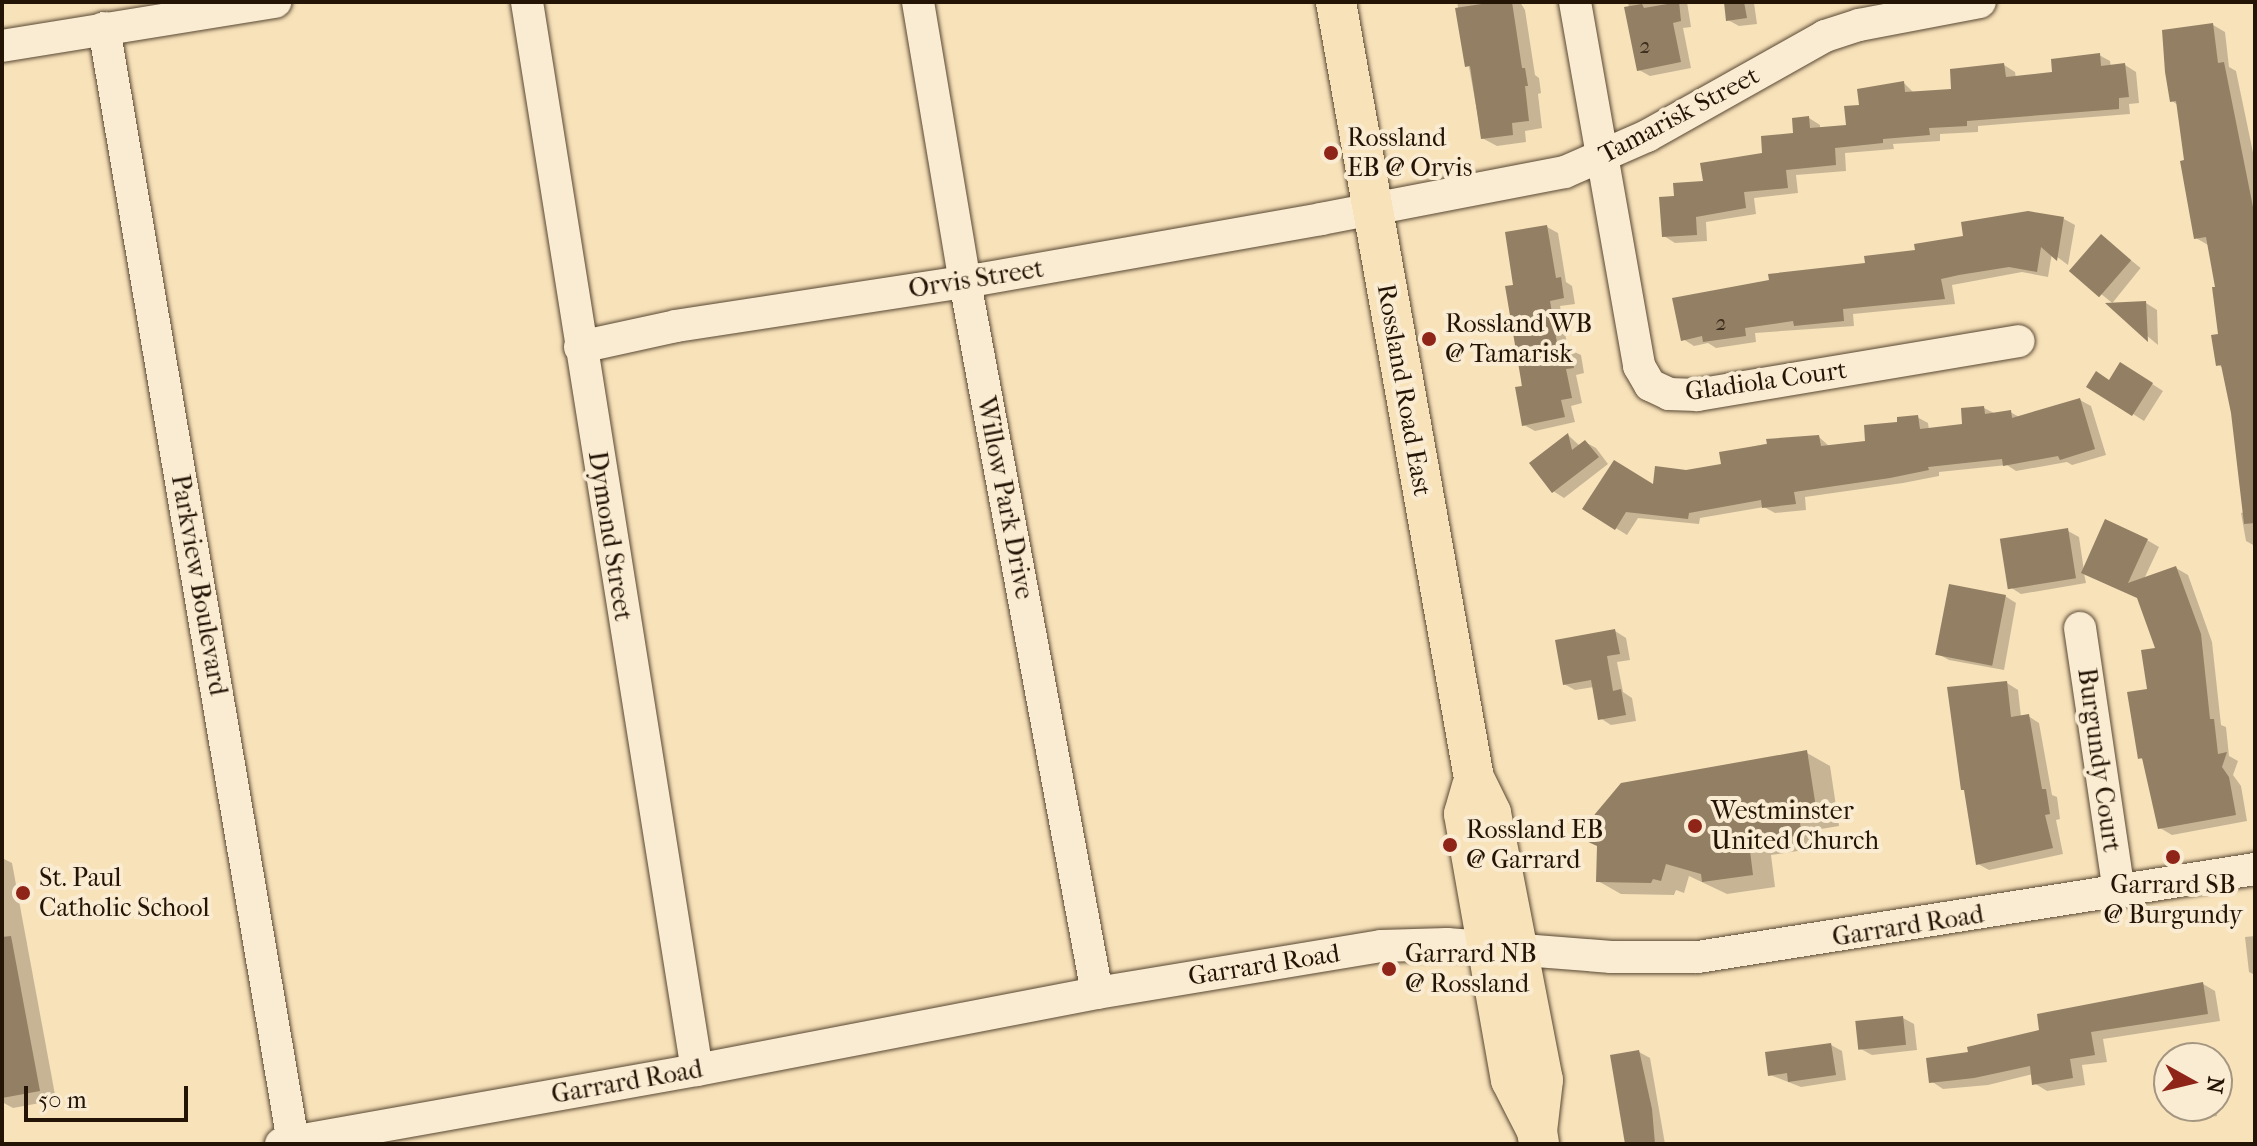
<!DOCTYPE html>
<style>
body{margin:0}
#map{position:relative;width:2257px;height:1146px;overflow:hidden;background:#f8e2ba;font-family:"IM FELL French Canon",serif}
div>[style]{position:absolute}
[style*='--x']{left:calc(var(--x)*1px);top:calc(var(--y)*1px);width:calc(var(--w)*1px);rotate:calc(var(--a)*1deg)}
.shadow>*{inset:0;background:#0003;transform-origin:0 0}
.building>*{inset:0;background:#927f64;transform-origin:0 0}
.roads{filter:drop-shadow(0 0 2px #594833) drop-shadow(0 0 2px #594833)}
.minor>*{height:32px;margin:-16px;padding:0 16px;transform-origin:16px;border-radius:16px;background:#faecd2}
.major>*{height:40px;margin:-20px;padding:0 20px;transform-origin:20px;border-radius:20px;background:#f8e2ba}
.dots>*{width:22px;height:22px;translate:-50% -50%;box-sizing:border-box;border:4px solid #faecd2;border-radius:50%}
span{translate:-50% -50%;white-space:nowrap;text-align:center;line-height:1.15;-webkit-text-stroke:8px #faecd2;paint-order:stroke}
.number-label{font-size:22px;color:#402f1e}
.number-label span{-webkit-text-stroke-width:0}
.street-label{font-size:26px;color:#241406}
.poi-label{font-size:26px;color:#241406}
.left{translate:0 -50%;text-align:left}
.frame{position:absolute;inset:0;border:4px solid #241406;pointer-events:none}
.north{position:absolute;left:2153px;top:1042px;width:80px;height:80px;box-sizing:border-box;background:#faecd2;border:2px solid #a49680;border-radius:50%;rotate:98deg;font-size:22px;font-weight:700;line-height:32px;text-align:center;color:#241406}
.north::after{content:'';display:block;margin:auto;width:28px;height:36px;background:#8f2418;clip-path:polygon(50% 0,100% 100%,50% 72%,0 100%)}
.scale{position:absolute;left:24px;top:1086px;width:164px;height:36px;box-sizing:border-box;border:4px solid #241406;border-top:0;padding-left:10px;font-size:24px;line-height:28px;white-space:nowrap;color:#241406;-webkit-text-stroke:6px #faecd2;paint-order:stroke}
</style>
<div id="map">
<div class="shadow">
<i style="clip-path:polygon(1457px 2px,1520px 2px,1525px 10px,1535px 75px,1539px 78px,1541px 93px,1538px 94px,1542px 128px,1525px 131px,1526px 142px,1497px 146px,1482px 138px)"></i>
<i style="clip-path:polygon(1628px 2px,1687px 2px,1691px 27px,1683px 28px,1691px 68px,1650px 76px,1639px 70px)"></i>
<i style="clip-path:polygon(1726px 2px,1765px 2px,1754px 3px,1757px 24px,1739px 26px,1728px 20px)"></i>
<i style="clip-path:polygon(2213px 25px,2225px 32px,2229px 67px,2236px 71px,2255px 162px,2255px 546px,2246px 541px,2241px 513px,2245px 512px,2242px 471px,2224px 368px,2218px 365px,2221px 335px,2218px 289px,2208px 245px,2196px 238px,2178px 105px,2172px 101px)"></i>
<i style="clip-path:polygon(2099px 55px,2110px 61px,2111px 67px,2125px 65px,2136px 72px,2139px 103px,2129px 104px,2130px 114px,1978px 126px,1978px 132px,1940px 134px,1940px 141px,1893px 144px,1894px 149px,1845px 153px,1846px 171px,1796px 175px,1798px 193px,1754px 198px,1756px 214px,1706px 222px,1707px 241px,1675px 243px,1664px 236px,1676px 198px,1765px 155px,1795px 134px,1809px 118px,1820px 125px,1820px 129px,1848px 127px,1861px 106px,1904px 83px,1915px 94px,1953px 91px,2004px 65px,2015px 72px,2016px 78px,2055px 74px)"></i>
<i style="clip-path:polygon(2028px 213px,2064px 219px,2075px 225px,2068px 265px,2052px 253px,2048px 277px,2022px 272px,1952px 285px,1955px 304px,1853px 314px,1854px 326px,1755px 333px,1756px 342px,1716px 348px,1708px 343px,1694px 346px,1683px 339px,1867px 265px,1965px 238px)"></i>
<i style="clip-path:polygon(1547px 227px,1558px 233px,1566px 282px,1572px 286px,1575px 304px,1560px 306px,1568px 349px,1581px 355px,1584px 373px,1576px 375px,1582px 403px,1571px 406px,1575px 422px,1535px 431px,1524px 425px,1516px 287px)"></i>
<i style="left:2101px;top:236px;width:51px;height:45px;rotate:39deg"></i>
<i style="clip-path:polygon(2146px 303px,2157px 310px,2158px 345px,2110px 305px)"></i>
<i style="clip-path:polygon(2132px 371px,2163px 391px,2144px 421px,2089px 386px,2110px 382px)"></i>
<i style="clip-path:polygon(2080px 400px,2091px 406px,2106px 455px,2072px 465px,2067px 462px,2016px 471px,2007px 465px,1939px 472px,1939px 476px,1903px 483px,1805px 497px,1806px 510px,1775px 513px,1764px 507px,1700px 518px,1699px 524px,1638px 518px,1627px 535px,1585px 509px,1655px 487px,1686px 472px,1723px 465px,1721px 454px,1787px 439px,1819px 437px,1830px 447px,1868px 443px,1917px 417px,1928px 423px,1929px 430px,1965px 425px,1984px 408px,1996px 414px,2010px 412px,2021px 418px)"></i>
<i style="clip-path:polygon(1568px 435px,1580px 446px,1585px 442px,1596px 448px,1608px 464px,1564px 498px,1553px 491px)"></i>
<i style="clip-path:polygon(2068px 531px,2079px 537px,2084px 571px,2147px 540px,2159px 547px,2144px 579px,2176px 568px,2188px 575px,2212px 642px,2221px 725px,2226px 727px,2229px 756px,2238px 761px,2233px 775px,2241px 786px,2247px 821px,2172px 835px,2160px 828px,2144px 760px,2140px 758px,2157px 649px,2139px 598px,2084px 573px,2086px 583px,2021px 594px,2010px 587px)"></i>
<i style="clip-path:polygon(2005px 596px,2016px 603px,2004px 670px,1949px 660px,1938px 654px)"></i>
<i style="clip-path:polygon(1615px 631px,1626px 638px,1630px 660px,1617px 662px,1623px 692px,1632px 698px,1636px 721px,1611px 725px,1600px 718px,1594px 687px,1575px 690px,1564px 684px)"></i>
<i style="clip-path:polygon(2007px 683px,2018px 690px,2021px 717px,2028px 716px,2039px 723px,2052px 795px,2057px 797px,2060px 819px,2056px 820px,2063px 854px,1989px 870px,1978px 864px)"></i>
<i style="clip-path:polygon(1807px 753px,1830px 766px,1839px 826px,1821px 829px,1824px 847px,1771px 855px,1775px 887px,1727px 894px,1689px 876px,1684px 893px,1676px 890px,1674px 895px,1621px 894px,1598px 881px)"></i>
<i style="clip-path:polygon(2px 858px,12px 863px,56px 1100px,13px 1108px,2px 1102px)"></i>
<i style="clip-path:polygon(2255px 936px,2255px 975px,2249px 972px,2245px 937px)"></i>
<i style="clip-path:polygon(2203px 984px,2215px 991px,2220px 1021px,2103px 1039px,2107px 1062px,2082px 1065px,2085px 1085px,2047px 1091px,2034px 1083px,2033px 1074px,1988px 1085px,1943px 1089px,1931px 1081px,2042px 1032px)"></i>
<i style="clip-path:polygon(1903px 1018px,1914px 1024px,1917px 1050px,1872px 1055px,1861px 1049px)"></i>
<i style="clip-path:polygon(1831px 1045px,1842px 1051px,1846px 1080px,1801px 1087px,1770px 1075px)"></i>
<i style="clip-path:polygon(1639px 1052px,1650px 1058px,1665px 1144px,1627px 1144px)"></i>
<i style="clip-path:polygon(2175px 1106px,2215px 1106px,2217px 1116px,2188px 1120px,2177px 1114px)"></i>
</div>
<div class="building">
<i style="clip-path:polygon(1495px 2px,1512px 2px,1522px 68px,1525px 68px,1528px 86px,1525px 86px,1529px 121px,1512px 123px,1513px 135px,1481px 139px,1470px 66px,1465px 67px,1455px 8px)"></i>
<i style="clip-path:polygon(1679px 2px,1681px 21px,1673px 23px,1681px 62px,1637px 71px,1624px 7px,1642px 4px,1644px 8px)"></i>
<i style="clip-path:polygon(1724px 2px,1744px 2px,1747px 18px,1726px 21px)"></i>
<i style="clip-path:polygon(2213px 23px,2218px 63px,2224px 62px,2255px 217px,2255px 523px,2244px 524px,2231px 413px,2221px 365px,2216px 366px,2211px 335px,2218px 334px,2212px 287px,2215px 287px,2206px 237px,2194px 239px,2180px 161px,2184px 160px,2176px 101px,2170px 102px,2165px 72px,2162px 30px)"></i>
<i style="clip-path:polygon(2100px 53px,2101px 66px,2125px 63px,2129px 97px,2119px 98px,2119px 109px,1967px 121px,1967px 126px,1929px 128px,1930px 135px,1883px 139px,1883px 143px,1835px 148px,1836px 165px,1786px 170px,1788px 188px,1744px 192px,1746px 208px,1696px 217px,1697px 235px,1662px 237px,1659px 197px,1674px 196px,1673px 183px,1703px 181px,1700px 163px,1762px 153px,1761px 136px,1793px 133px,1792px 118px,1809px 116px,1810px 128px,1846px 125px,1844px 106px,1859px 105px,1857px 89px,1904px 81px,1905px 92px,1951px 89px,1950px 69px,2004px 63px,2006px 77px,2052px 72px,2051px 59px)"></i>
<i style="clip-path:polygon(2028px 211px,2064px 217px,2057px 261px,2041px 247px,2037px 272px,2009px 267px,1959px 275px,1941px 279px,1945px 299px,1843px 309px,1844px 321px,1794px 326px,1793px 321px,1745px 328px,1746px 336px,1703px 342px,1702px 336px,1681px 341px,1672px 298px,1769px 280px,1768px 274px,1865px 263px,1864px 256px,1915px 250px,1914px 244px,1963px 236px,1961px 222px)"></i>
<i style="clip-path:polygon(1547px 225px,1556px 278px,1561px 277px,1564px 298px,1550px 301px,1558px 349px,1570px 347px,1574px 368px,1566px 369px,1572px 398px,1561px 400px,1565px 417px,1522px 426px,1515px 387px,1522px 386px,1505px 286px,1513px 285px,1505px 232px)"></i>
<i style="left:2101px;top:234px;width:40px;height:49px;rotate:41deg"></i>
<i style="clip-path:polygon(2146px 301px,2148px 342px,2105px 303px)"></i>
<i style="clip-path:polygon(2120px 362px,2153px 383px,2132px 416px,2086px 387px,2096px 371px,2109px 380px)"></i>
<i style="clip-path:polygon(2080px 398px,2095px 449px,2060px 460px,2058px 456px,2003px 466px,2002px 459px,1928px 467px,1929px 470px,1890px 478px,1794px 492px,1796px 504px,1762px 508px,1761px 500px,1689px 513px,1688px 519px,1626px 512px,1615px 530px,1582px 509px,1614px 460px,1653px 484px,1655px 466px,1686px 470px,1721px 464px,1719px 452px,1767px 444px,1766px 439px,1819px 435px,1821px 446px,1865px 441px,1864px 425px,1897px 422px,1897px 417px,1918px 415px,1920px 429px,1962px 424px,1961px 408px,1984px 406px,1985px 414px,2011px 410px,2012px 418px)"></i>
<i style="clip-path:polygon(1568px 433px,1572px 450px,1585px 440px,1599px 457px,1552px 493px,1529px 463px)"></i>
<i style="clip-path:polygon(2105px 519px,2148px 539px,2128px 583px,2176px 566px,2201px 634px,2210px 719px,2214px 719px,2218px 754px,2227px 752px,2222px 767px,2229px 777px,2236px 815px,2158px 829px,2142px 758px,2138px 759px,2127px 692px,2147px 689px,2141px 650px,2155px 648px,2137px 598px,2081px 573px)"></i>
<i style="left:2068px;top:528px;width:51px;height:69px;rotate:81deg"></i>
<i style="left:1949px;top:584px;width:58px;height:72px;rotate:11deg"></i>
<i style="clip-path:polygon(1615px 629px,1620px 654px,1607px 656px,1613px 691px,1621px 689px,1626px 715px,1598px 720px,1591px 680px,1563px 685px,1555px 640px)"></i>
<i style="clip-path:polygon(2007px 681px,2011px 717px,2029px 714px,2042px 789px,2046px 789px,2050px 814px,2045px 815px,2053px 848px,1976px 865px,1964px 790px,1961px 790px,1947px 687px)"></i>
<i style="clip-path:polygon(1807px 750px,1817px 814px,1799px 817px,1802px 835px,1749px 843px,1753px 875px,1702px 882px,1701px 874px,1666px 864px,1661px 881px,1653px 879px,1651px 883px,1596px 882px,1597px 846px,1584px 840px,1595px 814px,1621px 783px)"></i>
<i style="clip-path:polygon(11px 936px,40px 1091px,2px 1098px,2px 937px)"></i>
<i style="clip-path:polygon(2203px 982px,2208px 1014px,2091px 1032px,2095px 1055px,2070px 1059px,2073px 1078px,2032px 1085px,2030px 1066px,1974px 1078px,1929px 1083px,1926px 1058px,1968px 1052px,1967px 1047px,2039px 1030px,2037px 1014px)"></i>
<i style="left:1903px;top:1016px;width:29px;height:48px;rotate:84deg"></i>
<i style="clip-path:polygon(1831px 1043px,1836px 1075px,1788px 1082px,1787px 1073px,1768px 1076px,1765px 1052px)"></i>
<i style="clip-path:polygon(1639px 1050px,1652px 1109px,1655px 1144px,1625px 1144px,1610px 1055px)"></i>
</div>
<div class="roads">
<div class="minor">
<i style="--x:527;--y:2;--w:1081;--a:80.96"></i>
<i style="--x:918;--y:2;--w:284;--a:80.5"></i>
<i style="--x:965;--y:282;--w:723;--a:79.48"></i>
<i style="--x:1575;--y:2;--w:370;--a:80"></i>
<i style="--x:1639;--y:366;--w:22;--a:60"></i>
<i style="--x:1650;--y:385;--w:21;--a:25"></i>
<i style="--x:1669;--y:394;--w:28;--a:2"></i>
<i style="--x:1697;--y:395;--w:326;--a:-9.5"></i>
<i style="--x:104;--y:28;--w:1130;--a:80.37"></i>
<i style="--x:2;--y:46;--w:277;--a:-9.2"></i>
<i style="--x:580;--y:347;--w:98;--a:-12.3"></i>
<i style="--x:676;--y:326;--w:292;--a:-8.7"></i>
<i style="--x:965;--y:282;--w:362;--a:-10"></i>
<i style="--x:1321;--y:219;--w:248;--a:-10.9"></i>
<i style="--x:1565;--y:172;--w:90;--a:-23.7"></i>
<i style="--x:1647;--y:136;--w:204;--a:-29.3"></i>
<i style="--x:1825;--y:36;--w:36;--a:-18"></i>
<i style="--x:1859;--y:25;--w:123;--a:-10.8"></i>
<i style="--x:2080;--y:628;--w:267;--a:81.6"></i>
<i style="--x:281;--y:1144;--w:423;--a:-10.1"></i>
<i style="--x:697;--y:1070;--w:407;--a:-10.9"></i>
<i style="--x:1097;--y:993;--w:288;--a:-9.4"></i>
<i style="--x:1381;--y:946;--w:66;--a:-1.7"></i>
<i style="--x:1447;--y:944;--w:165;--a:4.5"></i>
<i style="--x:1611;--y:957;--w:87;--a:0"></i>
<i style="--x:1698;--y:957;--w:564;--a:-8.98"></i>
</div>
<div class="major">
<i style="--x:1336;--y:2;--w:788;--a:79.92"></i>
<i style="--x:1474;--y:778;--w:39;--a:64"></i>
<i style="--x:1491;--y:813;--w:272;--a:79"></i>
<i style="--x:1543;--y:1080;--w:51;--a:96.7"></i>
<i style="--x:1537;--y:1131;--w:13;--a:81"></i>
<i style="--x:1472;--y:786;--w:29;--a:106"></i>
<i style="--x:1464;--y:814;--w:270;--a:80"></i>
<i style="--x:1511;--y:1080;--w:57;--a:63"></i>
</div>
</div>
<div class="dots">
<i style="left:1331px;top:153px;background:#8f2418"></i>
<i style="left:1429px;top:339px;background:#8f2418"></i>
<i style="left:1695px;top:826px;background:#8f2418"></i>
<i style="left:1450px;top:845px;background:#8f2418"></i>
<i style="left:2173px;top:857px;background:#8f2418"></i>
<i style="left:23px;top:893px;background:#8f2418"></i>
<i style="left:1389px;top:969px;background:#8f2418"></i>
</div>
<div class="number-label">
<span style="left:1645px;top:47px">2</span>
<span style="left:1721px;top:324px">2</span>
</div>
<div class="street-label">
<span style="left:1679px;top:115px;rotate:-28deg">Tamarisk Street</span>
<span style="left:976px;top:279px;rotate:-9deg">Orvis Street</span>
<span style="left:1766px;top:381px;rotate:-8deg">Gladiola Court</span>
<span style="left:1404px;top:390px;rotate:80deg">Rossland Road East</span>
<span style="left:1005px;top:498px;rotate:79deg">Willow Park Drive</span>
<span style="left:610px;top:536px;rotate:81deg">Dymond Street</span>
<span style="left:199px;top:585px;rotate:80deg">Parkview Boulevard</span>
<span style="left:2099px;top:760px;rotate:82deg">Burgundy Court</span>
<span style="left:1908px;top:926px;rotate:-9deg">Garrard Road</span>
<span style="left:1264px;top:965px;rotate:-9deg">Garrard Road</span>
<span style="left:627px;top:1082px;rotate:-10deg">Garrard Road</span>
</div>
<div class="poi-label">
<span class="left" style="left:1347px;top:153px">Rossland<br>EB @ Orvis</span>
<span class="left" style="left:1445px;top:339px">Rossland WB<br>@ Tamarisk</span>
<span class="left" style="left:1711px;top:826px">Westminster<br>United Church</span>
<span class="left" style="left:1466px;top:845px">Rossland EB<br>@ Garrard</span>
<span class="left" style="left:39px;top:893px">St. Paul<br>Catholic School</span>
<span style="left:2173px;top:900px">Garrard SB<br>@ Burgundy</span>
<span class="left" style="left:1405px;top:969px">Garrard NB<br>@ Rossland</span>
</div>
<div class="frame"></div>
<div class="north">N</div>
<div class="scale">50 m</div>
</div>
